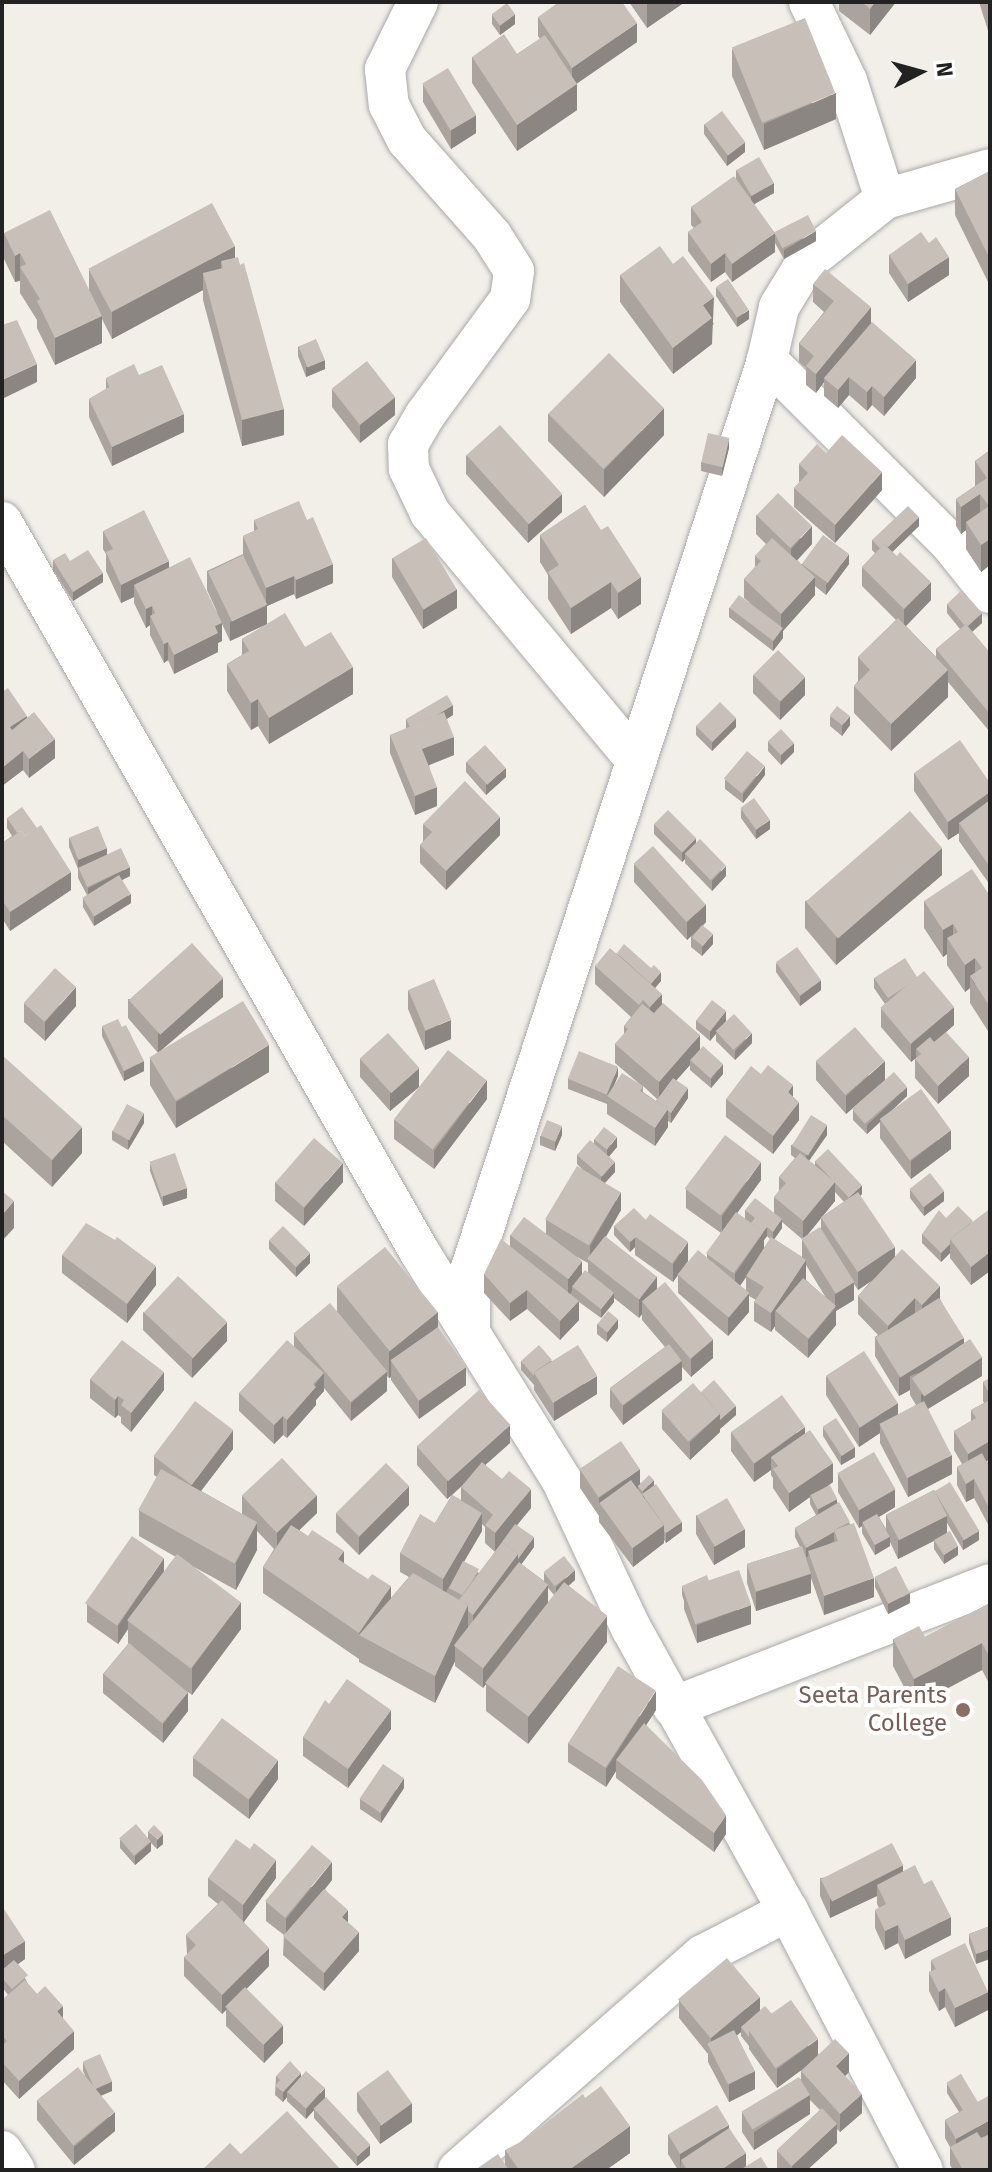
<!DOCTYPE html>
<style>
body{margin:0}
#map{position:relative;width:992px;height:2172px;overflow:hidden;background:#f2efe9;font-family:"Fira Sans",sans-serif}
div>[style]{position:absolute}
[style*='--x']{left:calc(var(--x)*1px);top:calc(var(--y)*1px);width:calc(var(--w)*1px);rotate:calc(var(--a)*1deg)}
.roads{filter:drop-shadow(0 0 2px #a9a9a9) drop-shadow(0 0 2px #a9a9a9)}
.street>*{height:40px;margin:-20px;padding:0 20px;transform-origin:20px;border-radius:20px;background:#fff}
.wall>*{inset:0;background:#aba49e}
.shaded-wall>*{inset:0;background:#8b8681;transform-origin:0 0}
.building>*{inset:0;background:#c7bfb8;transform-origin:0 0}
.dots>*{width:22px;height:22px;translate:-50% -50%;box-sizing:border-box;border:4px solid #fff;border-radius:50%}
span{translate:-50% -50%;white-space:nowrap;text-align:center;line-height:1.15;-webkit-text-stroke:8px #fff;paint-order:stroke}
.education-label{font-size:24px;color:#785e54}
.right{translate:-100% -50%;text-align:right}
.frame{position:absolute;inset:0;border:4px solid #222;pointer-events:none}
.north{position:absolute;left:880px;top:32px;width:80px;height:80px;-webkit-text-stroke:6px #fff;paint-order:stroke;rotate:84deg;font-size:22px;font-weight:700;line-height:32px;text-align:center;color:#222}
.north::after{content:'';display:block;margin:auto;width:28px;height:36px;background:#222;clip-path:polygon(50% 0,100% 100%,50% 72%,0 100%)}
</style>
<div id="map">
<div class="roads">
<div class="street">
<i style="--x:418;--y:2;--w:75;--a:116.2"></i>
<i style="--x:385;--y:69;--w:36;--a:84"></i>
<i style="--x:389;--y:105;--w:39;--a:63"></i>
<i style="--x:407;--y:140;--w:128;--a:48.5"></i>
<i style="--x:492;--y:236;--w:41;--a:57.8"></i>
<i style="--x:514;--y:271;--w:28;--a:98"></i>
<i style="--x:510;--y:299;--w:144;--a:126.2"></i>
<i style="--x:425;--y:415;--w:34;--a:120"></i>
<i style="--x:408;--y:444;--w:25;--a:88"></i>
<i style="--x:409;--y:469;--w:49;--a:64.5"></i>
<i style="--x:430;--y:513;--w:322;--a:50.2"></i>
<i style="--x:809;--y:2;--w:88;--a:64.3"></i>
<i style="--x:847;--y:81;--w:124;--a:72.1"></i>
<i style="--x:767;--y:360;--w:259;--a:45"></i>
<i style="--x:950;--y:543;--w:64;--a:51.3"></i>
<i style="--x:2;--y:522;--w:840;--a:60.23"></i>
<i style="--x:419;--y:1251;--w:271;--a:58.1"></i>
<i style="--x:562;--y:1481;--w:162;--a:64.9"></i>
<i style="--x:631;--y:1628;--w:324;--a:61"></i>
<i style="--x:788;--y:1911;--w:292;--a:62.5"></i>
<i style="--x:470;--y:1330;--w:59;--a:-90"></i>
<i style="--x:470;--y:1271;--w:958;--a:-71.94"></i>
<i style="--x:767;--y:360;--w:54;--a:-77.2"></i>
<i style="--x:779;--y:307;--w:54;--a:-58.7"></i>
<i style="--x:807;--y:261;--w:100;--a:-38.5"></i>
<i style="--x:885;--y:199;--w:109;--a:-15.9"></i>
<i style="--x:673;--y:1707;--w:340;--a:-21.2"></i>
<i style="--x:2;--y:2151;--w:23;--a:56"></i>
<i style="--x:458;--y:2170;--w:326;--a:-41.3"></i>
<i style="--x:703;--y:1955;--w:96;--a:-27.4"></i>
</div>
</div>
<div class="wall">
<i style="clip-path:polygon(629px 2px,685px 2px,647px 28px)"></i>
<i style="clip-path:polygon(839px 2px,896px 2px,870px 35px,839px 11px)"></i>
<i style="clip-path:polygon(979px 2px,990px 2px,990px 37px)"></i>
<i style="clip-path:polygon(492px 14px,515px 24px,500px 35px,492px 24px)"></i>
<i style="clip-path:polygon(538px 17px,637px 42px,577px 83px,577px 110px,517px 151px,472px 83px,472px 57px,517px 54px,540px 39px,538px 36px)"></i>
<i style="clip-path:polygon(732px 49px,836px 119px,764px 150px,732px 76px)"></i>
<i style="clip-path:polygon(423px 84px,476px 133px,451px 149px,423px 102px)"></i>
<i style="clip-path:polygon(704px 124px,745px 152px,727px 166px,704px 134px)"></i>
<i style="clip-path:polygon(736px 170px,774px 193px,754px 204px,775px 252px,732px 282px,725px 272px,711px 282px,688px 251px,688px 232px,694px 228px,691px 225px,691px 207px,736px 179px)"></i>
<i style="clip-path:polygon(990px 171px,990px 286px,955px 215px,955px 189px)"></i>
<i style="clip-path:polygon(4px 233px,89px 291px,89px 269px,235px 258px,284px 435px,242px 446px,203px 300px,203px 290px,112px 339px,102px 319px,102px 343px,55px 365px,37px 328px,37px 320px,20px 293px,20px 281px,15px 282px,4px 259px)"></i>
<i style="clip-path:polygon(775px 234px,816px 241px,784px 259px,775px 243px)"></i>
<i style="clip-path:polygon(929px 243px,949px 275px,908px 302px,889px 273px,889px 255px)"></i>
<i style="clip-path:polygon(673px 264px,714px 324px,712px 325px,712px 344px,673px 374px,620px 302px,620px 275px)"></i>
<i style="clip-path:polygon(813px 284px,871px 322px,916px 378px,884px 416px,872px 405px,867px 411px,849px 395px,838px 408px,824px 396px,824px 382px,816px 393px,806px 385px,806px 368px,799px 362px,799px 343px,824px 312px,813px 302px)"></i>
<i style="clip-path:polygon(716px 287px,749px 319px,737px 327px,716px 296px)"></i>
<i style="clip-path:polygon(298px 346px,325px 369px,306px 377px,298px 356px)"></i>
<i style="clip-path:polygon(139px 375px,184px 432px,112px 466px,89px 417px,89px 399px,106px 389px,106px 378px)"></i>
<i style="clip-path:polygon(332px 389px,395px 415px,360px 443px,332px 407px)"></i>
<i style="clip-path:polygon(548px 414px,664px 435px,604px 497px,548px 441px)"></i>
<i style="clip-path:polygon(729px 448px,722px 476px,701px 471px,701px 462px)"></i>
<i style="clip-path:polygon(990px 450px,990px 565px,981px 572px,966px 549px,966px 530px,961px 534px,956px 526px,956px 499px,975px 486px,975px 461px)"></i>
<i style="clip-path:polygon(826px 453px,882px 490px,835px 543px,794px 507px,794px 488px,799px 483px,799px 464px)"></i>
<i style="clip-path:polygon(466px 455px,562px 512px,528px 543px,466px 474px)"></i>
<i style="clip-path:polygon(585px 505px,641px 604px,618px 619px,611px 608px,571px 634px,548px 599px,548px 575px,540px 562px,540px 535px)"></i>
<i style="clip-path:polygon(756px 515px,812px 544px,797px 560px,801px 564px,849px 564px,826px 595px,815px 586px,815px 595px,783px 631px,783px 638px,773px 651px,729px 617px,729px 608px,750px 603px,744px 598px,744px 579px,755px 567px,755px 556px,766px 544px,756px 534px)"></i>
<i style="clip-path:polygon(254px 520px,333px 583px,296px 599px,294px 594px,267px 606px,267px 624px,305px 647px,353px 694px,269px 744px,258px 726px,251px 730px,227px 691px,227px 664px,242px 655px,242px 639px,267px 624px,230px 641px,222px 624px,222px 641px,218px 643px,218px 652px,174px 674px,168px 660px,164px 663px,150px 635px,150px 625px,146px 628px,134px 603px,134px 597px,121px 603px,106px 571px,106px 554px,103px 549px,103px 531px,169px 567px,217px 612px,207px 590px,207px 571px,243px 554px,243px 536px,254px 531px)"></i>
<i style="clip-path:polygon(919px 526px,892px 552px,931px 600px,906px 626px,936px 657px,936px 649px,960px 629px,947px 613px,947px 604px,982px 623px,972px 632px,990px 653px,990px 732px,948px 682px,948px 697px,891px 751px,854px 713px,854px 686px,858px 681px,858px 657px,896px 620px,862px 586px,862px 567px,875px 553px,872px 550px,872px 540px)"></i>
<i style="clip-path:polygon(392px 558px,457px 608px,423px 629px,392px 577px)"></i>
<i style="clip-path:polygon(53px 560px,70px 561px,103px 582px,73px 601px,53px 570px)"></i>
<i style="clip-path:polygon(753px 675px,805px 695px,780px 720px,753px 693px)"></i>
<i style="clip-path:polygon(2px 692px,27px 718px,55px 758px,29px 778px,23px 770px,2px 786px)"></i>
<i style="clip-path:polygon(453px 715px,447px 719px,454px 755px,429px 765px,437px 806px,415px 815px,390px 753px,390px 735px,406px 729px,406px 719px)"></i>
<i style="clip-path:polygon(830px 716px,850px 725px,842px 736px,830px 726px)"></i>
<i style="clip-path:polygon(696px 726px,736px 727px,712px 751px,696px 735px)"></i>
<i style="clip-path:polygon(768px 741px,794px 752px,781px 765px,768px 751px)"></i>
<i style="clip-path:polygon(466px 762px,506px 777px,486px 795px,466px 772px)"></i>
<i style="clip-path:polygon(914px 773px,990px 783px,990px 885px,959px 841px,959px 833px,948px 840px,914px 791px)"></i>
<i style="clip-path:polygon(765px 775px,743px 803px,725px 789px,725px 780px)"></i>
<i style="clip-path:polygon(741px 809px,770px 829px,756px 839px,741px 818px)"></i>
<i style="clip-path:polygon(7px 818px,71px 890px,10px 931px,2px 918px,2px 843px,12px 836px,7px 828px)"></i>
<i style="clip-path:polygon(423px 824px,500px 835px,446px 890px,420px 863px,420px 845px,423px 842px)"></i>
<i style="clip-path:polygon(654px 824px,696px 843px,726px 876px,712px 891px,685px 863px,685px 859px,682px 862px,654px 834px)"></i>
<i style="clip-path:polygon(69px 838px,107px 855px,130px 876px,122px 880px,131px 903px,94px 926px,83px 907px,83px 898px,87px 895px,78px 878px,78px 869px,69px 847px)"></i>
<i style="clip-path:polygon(634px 864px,706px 922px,703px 926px,713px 944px,702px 956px,691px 947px,691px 936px,687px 940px,634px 882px)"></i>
<i style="clip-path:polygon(942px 875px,836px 965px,805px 928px,805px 901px)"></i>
<i style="clip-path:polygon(990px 896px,990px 1030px,988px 1031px,970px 1003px,970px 988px,965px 992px,947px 965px,947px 954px,943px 957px,924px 928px,924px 901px)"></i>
<i style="clip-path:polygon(evenodd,616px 953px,661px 981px,655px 988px,662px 1004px,700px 1049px,723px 1074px,711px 1088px,690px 1070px,690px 1065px,676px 1080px,688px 1098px,671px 1123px,668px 1121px,668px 1127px,655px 1146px,607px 1114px,607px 1103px,607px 1104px,568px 1089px,568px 1079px,618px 1076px,614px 1085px,642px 1086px,615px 1063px,615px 1044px,624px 1034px,624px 1026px,631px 1017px,595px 984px,595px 966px,616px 953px,643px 1086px,657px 1099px,656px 1101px,643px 1092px,643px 1086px)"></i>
<i style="clip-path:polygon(776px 963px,821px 990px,800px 1006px,776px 972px)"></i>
<i style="clip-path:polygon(917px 977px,954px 1025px,946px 1032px,969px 1076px,938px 1104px,915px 1078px,915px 1059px,916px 1058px,911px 1062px,881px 1027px,881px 1008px,885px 1004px,874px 988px,874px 978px)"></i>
<i style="clip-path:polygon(408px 990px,451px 1039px,425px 1050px,408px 1009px)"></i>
<i style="clip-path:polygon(223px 997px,158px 1053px,128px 1018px,128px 999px)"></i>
<i style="clip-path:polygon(24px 1003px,76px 1006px,45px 1041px,24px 1022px)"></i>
<i style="clip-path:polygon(696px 1020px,726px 1021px,722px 1026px,752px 1043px,735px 1060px,716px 1041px,716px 1034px,710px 1041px,696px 1029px)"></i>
<i style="clip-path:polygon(102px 1026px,144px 1071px,124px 1081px,102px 1036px)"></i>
<i style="clip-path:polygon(2px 1055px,82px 1153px,52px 1187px,2px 1141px)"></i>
<i style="clip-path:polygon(150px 1058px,269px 1072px,176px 1128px,150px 1085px)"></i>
<i style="clip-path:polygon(360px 1058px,419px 1087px,390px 1111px,360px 1077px)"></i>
<i style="clip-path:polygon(816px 1061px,885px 1080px,907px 1096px,892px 1110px,951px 1149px,911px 1179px,880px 1138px,880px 1122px,867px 1134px,853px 1120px,853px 1110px,883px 1082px,846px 1114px,816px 1080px)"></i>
<i style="clip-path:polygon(793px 1097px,799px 1120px,773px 1154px,726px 1117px,726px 1099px)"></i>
<i style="clip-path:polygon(487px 1099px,434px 1169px,394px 1139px,394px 1120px)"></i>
<i style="clip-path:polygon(144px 1123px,128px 1150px,112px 1140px,112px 1131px)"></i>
<i style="clip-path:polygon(562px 1135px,555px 1151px,540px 1145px,540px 1136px)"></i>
<i style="clip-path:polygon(evenodd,827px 1135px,809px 1161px,815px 1165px,815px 1161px,862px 1194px,860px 1196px,895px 1257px,940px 1299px,982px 1376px,928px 1409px,952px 1474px,908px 1497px,880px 1443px,880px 1433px,859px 1447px,826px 1395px,826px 1376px,898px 1415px,916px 1405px,910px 1395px,910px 1390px,899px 1396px,875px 1356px,875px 1337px,878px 1335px,858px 1314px,858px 1296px,871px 1281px,858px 1290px,854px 1284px,854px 1300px,836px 1311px,836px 1325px,808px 1358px,775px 1330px,775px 1326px,771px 1332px,754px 1321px,754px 1302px,756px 1300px,749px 1296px,749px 1312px,728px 1336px,678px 1293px,678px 1275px,673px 1282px,635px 1255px,635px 1247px,630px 1252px,614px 1235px,614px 1226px,646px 1220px,688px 1261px,682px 1269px,707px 1258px,707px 1254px,721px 1233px,686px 1208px,686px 1189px,761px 1180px,737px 1213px,745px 1219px,745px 1210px,774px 1213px,774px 1197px,779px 1191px,779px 1177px,795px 1158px,791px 1155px,791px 1145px,827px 1135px,835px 1192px,844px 1202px,821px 1218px,821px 1228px,806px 1237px,835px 1201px,835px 1192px,827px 1135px,782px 1222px,802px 1239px,802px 1257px,774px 1239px,782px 1228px,782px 1222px,827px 1135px,767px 1236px,770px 1239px,764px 1248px,764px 1240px,767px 1236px,827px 1135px,806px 1265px,826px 1298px,806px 1280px,806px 1265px,827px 1135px,746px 1277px,746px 1291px,740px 1286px,746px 1277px)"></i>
<i style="clip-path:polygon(evenodd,594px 1139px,617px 1147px,609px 1156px,615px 1172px,605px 1183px,621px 1210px,606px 1237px,657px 1289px,713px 1358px,691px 1377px,682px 1367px,682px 1380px,623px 1425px,610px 1407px,610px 1388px,665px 1347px,642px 1320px,642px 1314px,639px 1318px,614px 1298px,614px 1302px,601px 1318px,579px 1302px,579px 1320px,560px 1340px,527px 1309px,510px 1321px,484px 1293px,484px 1274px,510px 1246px,510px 1235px,546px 1233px,546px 1220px,582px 1169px,577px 1164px,577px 1155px,594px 1143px,594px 1139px,577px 1257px,588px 1263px,588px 1272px,582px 1275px,577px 1257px)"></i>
<i style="clip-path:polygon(150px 1162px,187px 1198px,163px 1206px,150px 1171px)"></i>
<i style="clip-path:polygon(275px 1182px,343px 1182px,304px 1226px,275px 1201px)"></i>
<i style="clip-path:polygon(910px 1189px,944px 1201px,924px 1216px,910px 1198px)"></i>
<i style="clip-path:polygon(990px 1209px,990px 1271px,971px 1285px,950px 1258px,950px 1253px,941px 1262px,922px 1243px,922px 1234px,973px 1222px)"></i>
<i style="clip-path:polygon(115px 1240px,156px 1285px,127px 1323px,62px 1273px,62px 1255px)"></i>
<i style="clip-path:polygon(269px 1240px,310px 1263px,296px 1277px,269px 1249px)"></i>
<i style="clip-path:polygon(337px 1287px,438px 1328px,466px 1385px,419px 1419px,391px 1380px,391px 1377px,389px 1378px,387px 1376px,387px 1391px,351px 1421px,324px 1388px,324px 1391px,316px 1400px,316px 1405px,287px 1438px,283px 1435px,274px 1444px,239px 1411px,239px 1393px,294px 1346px,294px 1334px,337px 1312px)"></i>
<i style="clip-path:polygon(143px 1312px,227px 1341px,192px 1378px,143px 1330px)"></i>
<i style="clip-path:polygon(597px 1324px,618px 1328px,607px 1342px,597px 1334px)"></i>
<i style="clip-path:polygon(521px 1361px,552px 1361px,597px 1394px,554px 1421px,534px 1390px,534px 1385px,521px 1370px)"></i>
<i style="clip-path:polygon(990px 1378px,990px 1459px,987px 1461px,990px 1468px,990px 1528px,974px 1498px,966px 1502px,957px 1485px,957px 1467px,962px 1464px,954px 1450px,954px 1431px,971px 1421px,971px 1410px,984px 1403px,983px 1401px,983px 1382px)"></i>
<i style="clip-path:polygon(90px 1379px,164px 1390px,131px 1432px,121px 1423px,121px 1417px,118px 1415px,115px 1418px,90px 1398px)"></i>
<i style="clip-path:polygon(701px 1392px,736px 1415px,720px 1429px,720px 1432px,690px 1460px,662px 1429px,662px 1411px)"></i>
<i style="clip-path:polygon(823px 1427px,855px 1457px,841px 1465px,823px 1436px)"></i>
<i style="clip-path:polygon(731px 1432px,805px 1433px,833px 1482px,828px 1486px,850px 1524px,874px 1597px,824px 1615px,811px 1578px,811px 1593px,756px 1611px,747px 1583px,747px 1564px,800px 1547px,795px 1537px,795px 1528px,816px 1515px,810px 1504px,810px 1497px,789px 1512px,773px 1488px,773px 1478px,771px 1475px,771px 1470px,754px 1482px,731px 1451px)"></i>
<i style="clip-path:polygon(evenodd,510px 1443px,485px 1465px,531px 1508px,517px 1525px,534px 1547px,521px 1564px,544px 1581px,544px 1573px,575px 1580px,568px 1586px,607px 1642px,528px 1744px,486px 1711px,486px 1684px,554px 1595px,548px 1588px,548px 1603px,483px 1688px,455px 1666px,455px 1661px,435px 1703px,359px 1662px,359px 1659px,263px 1593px,263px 1567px,274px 1549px,257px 1531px,257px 1550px,236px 1590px,194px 1567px,241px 1629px,192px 1695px,188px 1692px,188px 1711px,163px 1743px,103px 1693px,103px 1674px,128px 1644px,128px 1629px,118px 1644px,87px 1622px,87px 1604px,164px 1573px,176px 1557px,139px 1536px,139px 1510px,157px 1477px,154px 1475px,154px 1456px,233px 1449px,201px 1491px,242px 1514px,242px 1496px,317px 1513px,299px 1530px,391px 1598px,409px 1577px,400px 1572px,400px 1553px,435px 1523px,452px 1495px,447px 1499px,417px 1465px,417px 1446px,510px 1443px,462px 1486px,461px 1487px,461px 1500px,452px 1495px,462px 1486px,510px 1443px,482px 1524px,485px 1527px,485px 1543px,495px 1552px,479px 1573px,464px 1562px,482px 1531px,482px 1524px)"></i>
<i style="clip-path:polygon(580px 1470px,654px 1486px,682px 1531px,666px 1543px,664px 1540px,664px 1543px,633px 1567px,599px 1522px,599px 1516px,580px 1488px)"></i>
<i style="clip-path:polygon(838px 1473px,895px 1507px,879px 1517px,886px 1529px,886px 1515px,934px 1490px,979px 1540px,963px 1550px,947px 1523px,947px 1532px,958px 1555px,944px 1564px,934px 1549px,934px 1541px,898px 1559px,890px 1542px,890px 1546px,875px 1555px,862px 1533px,862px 1526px,859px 1528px,838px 1492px)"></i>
<i style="clip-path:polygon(409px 1505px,359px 1555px,336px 1532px,336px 1513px)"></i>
<i style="clip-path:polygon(696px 1515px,745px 1547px,714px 1565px,696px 1534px)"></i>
<i style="clip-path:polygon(875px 1577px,910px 1603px,888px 1614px,875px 1587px)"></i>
<i style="clip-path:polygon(709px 1581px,751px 1624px,697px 1643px,684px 1609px,684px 1601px,682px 1595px,682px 1586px)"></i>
<i style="clip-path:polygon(990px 1603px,990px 1685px,982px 1670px,914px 1706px,893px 1666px,893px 1639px,925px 1637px)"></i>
<i style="clip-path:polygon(329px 1704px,391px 1729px,348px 1788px,303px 1756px,303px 1737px)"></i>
<i style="clip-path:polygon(656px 1710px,646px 1725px,726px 1834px,714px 1852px,616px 1778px,616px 1771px,606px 1787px,568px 1762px,568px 1743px)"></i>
<i style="clip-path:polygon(193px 1758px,278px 1779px,249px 1819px,193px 1776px)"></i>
<i style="clip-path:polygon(404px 1788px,381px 1823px,360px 1809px,360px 1799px)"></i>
<i style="clip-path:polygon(148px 1831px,163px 1844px,157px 1849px,151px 1843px,151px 1851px,135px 1865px,120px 1848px,120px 1839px,148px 1838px)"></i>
<i style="clip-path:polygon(903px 1871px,951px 1935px,905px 1959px,898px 1943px,885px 1950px,875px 1928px,875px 1910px,879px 1908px,877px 1904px,877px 1896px,830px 1918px,820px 1896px,820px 1878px)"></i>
<i style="clip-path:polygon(208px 1878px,276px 1878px,244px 1922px,269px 1966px,246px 1989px,283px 2043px,264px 2063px,226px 2026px,226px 2010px,222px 2014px,184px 1976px,184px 1957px,187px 1955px,186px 1935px,218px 1904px,208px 1896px)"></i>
<i style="clip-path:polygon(332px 1880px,325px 1889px,348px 1923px,359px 1951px,324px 1991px,283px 1955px,284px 1935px,266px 1921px,266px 1902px)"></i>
<i style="clip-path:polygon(2px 1906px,25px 1959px,18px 1964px,28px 1984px,37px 1994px,63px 2018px,74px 2049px,19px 2099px,2px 2080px,2px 2000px,8px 1995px,2px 1987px)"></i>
<i style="clip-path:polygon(990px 1926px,976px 1964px,969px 1943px,969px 1934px)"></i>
<i style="clip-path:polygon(931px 1960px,988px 2010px,955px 2027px,945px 2007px,939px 2011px,929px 1991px,929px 1972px,931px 1971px)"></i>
<i style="clip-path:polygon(679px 2000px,760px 2011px,772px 2014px,818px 2054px,849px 2072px,845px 2076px,862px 2113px,840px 2132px,837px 2129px,837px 2143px,807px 2170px,779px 2170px,777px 2168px,777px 2150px,820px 2110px,810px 2100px,810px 2114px,754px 2150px,742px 2132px,742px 2113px,801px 2079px,801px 2070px,777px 2088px,749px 2049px,749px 2046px,741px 2036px,741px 2032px,737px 2035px,755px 2089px,729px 2102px,708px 2062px,708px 2054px,679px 2018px)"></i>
<i style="clip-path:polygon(83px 2062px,112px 2091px,101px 2095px,115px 2131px,74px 2165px,37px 2120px,37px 2101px,85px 2075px,83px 2071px)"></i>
<i style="clip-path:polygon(961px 2074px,990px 2170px,953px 2170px,950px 2165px,950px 2147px,945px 2138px,945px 2120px,959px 2112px,947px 2093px,947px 2084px)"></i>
<i style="clip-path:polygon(276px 2076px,301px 2076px,325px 2098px,370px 2155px,357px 2166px,314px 2118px,314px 2110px,306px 2119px,287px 2101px,287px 2097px,283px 2102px,275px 2095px)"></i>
<i style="clip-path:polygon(357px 2092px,412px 2122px,380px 2144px,357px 2111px)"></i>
<i style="clip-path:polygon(729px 2128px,746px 2166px,769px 2170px,678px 2170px,668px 2154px,668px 2135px)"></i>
<i style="clip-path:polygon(505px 2150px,630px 2153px,606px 2170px,475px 2170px,505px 2164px)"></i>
</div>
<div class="shaded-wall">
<i style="clip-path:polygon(647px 2px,685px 2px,647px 28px)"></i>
<i style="clip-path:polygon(875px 2px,896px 2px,870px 35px,870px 9px)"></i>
<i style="clip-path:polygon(515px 14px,515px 24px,500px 35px,500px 26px)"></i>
<i style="clip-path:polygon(637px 23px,637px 42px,572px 87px,572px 68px)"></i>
<i style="clip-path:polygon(577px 84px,577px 110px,517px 151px,517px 125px)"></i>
<i style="clip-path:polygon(836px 93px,836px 119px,764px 150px,764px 124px)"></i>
<i style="clip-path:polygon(476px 115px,476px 133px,451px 149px,451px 130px)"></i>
<i style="clip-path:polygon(745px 142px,745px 152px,727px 166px,727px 156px)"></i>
<i style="clip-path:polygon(774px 183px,774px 193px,751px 206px,751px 196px)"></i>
<i style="clip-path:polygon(816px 231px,816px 241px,784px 259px,784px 250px)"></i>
<i style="clip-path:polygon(775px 233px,775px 252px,732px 282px,732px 264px)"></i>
<i style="clip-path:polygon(235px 246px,235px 273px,221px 261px,221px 280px,203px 273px,203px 290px,112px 339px,112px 312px)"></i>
<i style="clip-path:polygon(20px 253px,20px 280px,15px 282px,15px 256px)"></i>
<i style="clip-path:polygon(725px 253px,725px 272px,711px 282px,711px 264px)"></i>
<i style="clip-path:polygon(949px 257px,949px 275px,908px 302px,908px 284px)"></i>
<i style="clip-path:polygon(714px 297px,712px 344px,673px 374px,673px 348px,703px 305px)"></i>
<i style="clip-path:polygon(871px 307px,871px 326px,824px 378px,824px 382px,816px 393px,816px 374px)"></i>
<i style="clip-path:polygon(749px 310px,749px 319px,737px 327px,737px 318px)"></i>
<i style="clip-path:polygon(102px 316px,102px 343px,55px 365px,55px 338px)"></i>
<i style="clip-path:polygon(325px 360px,325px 369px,306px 377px,306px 367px)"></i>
<i style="clip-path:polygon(916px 360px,916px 378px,884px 416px,884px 397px)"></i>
<i style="clip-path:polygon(37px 364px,37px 382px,2px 399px,2px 380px)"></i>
<i style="clip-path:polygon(849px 377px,849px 395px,838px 408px,838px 390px)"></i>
<i style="clip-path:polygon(872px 386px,872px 405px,867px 411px,867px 392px)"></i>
<i style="clip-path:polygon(395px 397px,395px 415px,360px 443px,360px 424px)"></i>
<i style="clip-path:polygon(664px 408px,664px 435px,604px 497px,604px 470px)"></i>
<i style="clip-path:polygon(284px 409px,284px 435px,242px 446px,242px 420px)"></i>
<i style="clip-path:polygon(184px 414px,184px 432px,112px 466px,112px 447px)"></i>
<i style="clip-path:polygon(729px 438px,729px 448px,722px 476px,722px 467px)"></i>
<i style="clip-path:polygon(882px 472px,882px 490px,835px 543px,835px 525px)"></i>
<i style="clip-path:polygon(562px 494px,562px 512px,528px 543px,528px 524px)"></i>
<i style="clip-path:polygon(980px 494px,980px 520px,966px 522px,966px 530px,961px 534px,961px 507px)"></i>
<i style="clip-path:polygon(919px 517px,919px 526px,883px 561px,883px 552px)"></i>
<i style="clip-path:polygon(812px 526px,812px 544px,791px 567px,791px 549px)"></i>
<i style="clip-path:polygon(990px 539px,990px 565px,981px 572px,981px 545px)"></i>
<i style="clip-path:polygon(849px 554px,849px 564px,826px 595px,826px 585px)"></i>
<i style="clip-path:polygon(169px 561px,169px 580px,134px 585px,134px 597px,121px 603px,121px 585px)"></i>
<i style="clip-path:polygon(333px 564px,333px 583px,296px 599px,296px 580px)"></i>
<i style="clip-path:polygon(103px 573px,103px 582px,73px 601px,73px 592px)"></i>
<i style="clip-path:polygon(294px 576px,294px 594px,267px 606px,267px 624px,230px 641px,230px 622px,266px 606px,266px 588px)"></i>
<i style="clip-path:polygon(641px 577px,641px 604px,618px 619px,618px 593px)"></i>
<i style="clip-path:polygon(815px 577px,815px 595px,783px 631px,783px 638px,773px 651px,773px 641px,781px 630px,781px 614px)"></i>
<i style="clip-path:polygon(611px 582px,611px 608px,571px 634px,571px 608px)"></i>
<i style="clip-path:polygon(931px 582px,931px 600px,904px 628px,904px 609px)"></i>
<i style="clip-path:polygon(457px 589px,457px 608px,423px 629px,423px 610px)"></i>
<i style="clip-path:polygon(152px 606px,152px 621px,150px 616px,150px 625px,146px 628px,146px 609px)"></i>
<i style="clip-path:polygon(982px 613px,982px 623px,966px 637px,966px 627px)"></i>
<i style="clip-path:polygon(222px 623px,222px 641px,218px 643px,218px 652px,174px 674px,174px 655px,215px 626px)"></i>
<i style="clip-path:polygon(168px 642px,168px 660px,164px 663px,164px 644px)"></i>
<i style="clip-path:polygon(353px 667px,353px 694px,269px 744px,269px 718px)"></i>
<i style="clip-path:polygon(948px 670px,948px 697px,891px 751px,891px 724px)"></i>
<i style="clip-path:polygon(805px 677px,805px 695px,780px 720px,780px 702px)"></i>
<i style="clip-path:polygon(258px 699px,258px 726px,251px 730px,251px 703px)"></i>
<i style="clip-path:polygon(453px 705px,453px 715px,412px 740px,412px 730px)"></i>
<i style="clip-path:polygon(27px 716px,27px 735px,10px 746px,10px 727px)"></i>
<i style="clip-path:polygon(850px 716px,850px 725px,842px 736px,842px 726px)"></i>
<i style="clip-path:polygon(736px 718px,736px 727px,712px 751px,712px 741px)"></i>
<i style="clip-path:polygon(454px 737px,454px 755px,422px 768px,422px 749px)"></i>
<i style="clip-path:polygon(55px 739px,55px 758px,29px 778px,29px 759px)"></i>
<i style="clip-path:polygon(794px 743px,794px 752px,781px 765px,781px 755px)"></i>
<i style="clip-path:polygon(23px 751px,23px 770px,2px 786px,2px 768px)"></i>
<i style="clip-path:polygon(765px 766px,765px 775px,743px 803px,743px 794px)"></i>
<i style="clip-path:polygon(506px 768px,506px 777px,486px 795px,486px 785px)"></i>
<i style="clip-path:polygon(437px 787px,437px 806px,415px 815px,415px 796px)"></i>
<i style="clip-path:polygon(990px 792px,990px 811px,959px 823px,959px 833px,948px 840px,948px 822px)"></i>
<i style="clip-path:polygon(500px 817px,500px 835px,446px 890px,446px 871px)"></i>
<i style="clip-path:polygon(770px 820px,770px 829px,756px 839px,756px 830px)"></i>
<i style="clip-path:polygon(696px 838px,696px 848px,685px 854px,685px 859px,682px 862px,682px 853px)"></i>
<i style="clip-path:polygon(107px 848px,107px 857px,78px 869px,78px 860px)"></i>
<i style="clip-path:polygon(942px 848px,942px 875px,836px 965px,836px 938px)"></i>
<i style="clip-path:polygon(726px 866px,726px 876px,712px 891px,712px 881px)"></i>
<i style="clip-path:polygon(130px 867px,130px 876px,88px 897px,88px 888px)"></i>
<i style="clip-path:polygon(71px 872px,71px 890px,10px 931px,10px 912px)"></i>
<i style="clip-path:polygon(131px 894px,131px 903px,94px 926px,94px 916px)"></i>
<i style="clip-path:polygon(706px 904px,706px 922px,687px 940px,687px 922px)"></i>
<i style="clip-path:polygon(953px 924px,953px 946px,947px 938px,947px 954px,943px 957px,943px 930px)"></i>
<i style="clip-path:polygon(713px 934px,713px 944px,702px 956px,702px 947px)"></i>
<i style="clip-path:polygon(975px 958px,975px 985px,970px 976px,970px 988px,965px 992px,965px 965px)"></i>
<i style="clip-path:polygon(661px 972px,661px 981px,648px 996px,648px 987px)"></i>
<i style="clip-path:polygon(223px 978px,223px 997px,158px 1053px,158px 1034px)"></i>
<i style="clip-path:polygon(821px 980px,821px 990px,800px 1006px,800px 996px)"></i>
<i style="clip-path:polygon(76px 987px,76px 1006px,45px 1041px,45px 1022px)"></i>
<i style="clip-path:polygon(662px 994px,662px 1012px,650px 1026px,650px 1007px)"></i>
<i style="left:990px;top:1003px;width:27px;height:2px;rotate:90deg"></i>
<i style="clip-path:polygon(954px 1007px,954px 1025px,921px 1054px,916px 1049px,916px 1058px,911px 1062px,911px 1044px)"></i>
<i style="clip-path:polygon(726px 1011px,726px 1021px,710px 1041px,710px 1031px)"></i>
<i style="clip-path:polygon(451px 1020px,451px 1039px,425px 1050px,425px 1031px)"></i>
<i style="clip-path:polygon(752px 1033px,752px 1043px,735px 1060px,735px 1051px)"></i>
<i style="clip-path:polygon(700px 1035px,700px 1053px,690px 1060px,690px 1065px,659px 1100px,659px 1082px)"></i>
<i style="clip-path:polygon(269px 1045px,269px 1072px,176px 1128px,176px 1102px)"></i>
<i style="clip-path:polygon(969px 1057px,969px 1076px,938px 1104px,938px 1086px)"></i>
<i style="clip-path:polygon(144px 1061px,144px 1071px,124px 1081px,124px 1071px)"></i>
<i style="clip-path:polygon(885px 1061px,885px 1080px,846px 1114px,846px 1096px)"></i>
<i style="clip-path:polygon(723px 1064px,723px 1074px,711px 1088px,711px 1079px)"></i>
<i style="clip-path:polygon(618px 1067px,618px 1076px,609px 1097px,607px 1096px,607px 1104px,607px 1095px)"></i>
<i style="clip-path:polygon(419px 1068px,419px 1087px,390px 1111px,390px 1093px)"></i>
<i style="clip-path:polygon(487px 1080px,487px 1099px,434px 1169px,434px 1151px)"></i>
<i style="clip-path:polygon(793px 1085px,793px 1104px,788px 1092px)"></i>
<i style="clip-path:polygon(907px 1087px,907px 1096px,881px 1121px,880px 1120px,880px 1122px,867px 1134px,867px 1125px)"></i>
<i style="clip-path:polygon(688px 1088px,688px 1098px,671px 1123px,671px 1113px)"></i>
<i style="clip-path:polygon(799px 1102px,799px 1120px,773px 1154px,773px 1136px)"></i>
<i style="clip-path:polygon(668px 1109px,668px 1127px,655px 1146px,655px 1128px)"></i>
<i style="clip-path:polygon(144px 1113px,144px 1123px,128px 1150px,128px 1141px)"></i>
<i style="clip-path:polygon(827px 1125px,827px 1135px,806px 1165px,806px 1156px)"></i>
<i style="clip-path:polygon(562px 1126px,562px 1135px,555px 1151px,555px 1142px)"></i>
<i style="clip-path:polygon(82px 1127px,82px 1153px,52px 1187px,52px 1160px)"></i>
<i style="clip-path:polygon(951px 1130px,951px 1149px,911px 1179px,911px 1161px)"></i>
<i style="clip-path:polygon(617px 1137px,617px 1147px,607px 1159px,607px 1150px)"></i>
<i style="clip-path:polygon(615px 1162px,615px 1172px,601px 1187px,601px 1177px)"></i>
<i style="clip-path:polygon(761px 1162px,761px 1180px,722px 1234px,722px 1216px)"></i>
<i style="clip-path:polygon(343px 1163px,343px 1182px,304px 1226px,304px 1208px)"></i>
<i style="clip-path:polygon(835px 1182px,835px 1201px,803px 1240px,803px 1221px)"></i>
<i style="clip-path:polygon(862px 1185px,862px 1194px,849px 1207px,849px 1197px)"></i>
<i style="clip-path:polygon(187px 1188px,187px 1198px,163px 1206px,163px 1196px)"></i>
<i style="clip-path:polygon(944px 1191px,944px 1201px,924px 1216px,924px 1207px)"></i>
<i style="clip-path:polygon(621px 1192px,621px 1210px,591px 1262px,590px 1261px,590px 1246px)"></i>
<i style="clip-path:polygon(14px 1201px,14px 1228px,2px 1241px,2px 1215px)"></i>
<i style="clip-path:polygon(782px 1219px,782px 1228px,773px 1241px,773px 1232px)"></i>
<i style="clip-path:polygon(767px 1227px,767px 1236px,764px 1240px,764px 1251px,735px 1293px,735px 1274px)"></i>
<i style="clip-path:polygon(635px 1238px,635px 1247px,630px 1252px,630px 1242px)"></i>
<i style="clip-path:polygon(688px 1242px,688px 1261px,673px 1282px,673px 1264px)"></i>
<i style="clip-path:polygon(950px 1244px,950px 1253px,941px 1262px,941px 1253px)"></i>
<i style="clip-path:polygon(895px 1247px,895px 1265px,858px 1290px,858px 1272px)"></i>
<i style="clip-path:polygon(990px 1252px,990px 1271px,971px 1285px,971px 1267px)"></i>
<i style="clip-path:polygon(310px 1253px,310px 1263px,296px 1277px,296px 1268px)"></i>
<i style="clip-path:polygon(806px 1260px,806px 1279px,781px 1316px,775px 1311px,775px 1326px,771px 1332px,771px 1313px)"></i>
<i style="clip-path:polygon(582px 1261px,582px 1279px,572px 1287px,572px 1291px,568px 1297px,568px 1279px)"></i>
<i style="clip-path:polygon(156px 1266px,156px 1285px,127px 1323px,127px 1304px)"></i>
<i style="clip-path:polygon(657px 1276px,657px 1295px,642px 1302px,642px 1314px,639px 1318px,639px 1299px)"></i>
<i style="clip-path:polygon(854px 1282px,854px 1300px,836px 1311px,836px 1325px,808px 1358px,808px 1340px,835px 1308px,835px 1293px)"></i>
<i style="clip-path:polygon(940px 1286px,940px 1305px,922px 1323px,922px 1305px)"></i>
<i style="clip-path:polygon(527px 1290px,527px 1309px,510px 1321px,510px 1303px)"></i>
<i style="clip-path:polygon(614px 1293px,614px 1302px,601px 1318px,601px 1309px)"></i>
<i style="clip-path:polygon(749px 1293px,749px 1312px,728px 1336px,728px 1318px)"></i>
<i style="clip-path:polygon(915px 1298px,915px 1316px,888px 1344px,888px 1326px)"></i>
<i style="clip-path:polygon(579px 1301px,579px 1320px,560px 1340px,560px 1321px)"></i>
<i style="clip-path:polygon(438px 1312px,438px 1338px,391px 1361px,391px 1377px,389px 1378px,389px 1351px)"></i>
<i style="clip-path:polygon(618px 1319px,618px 1328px,607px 1342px,607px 1332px)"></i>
<i style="clip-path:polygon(227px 1322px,227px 1341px,192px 1378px,192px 1359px)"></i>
<i style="clip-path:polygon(964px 1338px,964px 1357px,910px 1376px,910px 1390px,899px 1396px,899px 1378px)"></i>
<i style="clip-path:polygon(713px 1339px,713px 1358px,691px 1377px,691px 1359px)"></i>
<i style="clip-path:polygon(982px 1357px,982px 1376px,921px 1413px,921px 1395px)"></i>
<i style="clip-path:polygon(682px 1361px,682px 1380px,623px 1425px,623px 1406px)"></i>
<i style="clip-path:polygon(466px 1367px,466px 1385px,419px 1419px,419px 1401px)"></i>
<i style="clip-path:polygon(164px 1372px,164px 1390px,131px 1432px,131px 1413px)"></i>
<i style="clip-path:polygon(387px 1372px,387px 1391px,351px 1421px,351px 1403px)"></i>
<i style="clip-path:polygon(324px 1373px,324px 1391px,316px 1400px,316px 1405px,287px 1438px,287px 1420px)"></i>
<i style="clip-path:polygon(597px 1376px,597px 1394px,554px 1421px,554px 1402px)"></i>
<i style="clip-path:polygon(118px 1396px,118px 1415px,115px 1418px,115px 1400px)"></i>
<i style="clip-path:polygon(898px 1403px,898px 1421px,880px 1424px,880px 1433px,859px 1447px,859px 1428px)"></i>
<i style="clip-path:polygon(736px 1406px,736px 1415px,720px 1429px,720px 1432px,690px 1460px,690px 1442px,720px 1414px)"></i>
<i style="clip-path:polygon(283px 1416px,283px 1435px,274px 1444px,274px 1425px)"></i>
<i style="clip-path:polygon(510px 1425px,510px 1443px,447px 1499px,447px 1480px)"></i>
<i style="clip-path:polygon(805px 1427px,805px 1446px,771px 1457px,771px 1470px,754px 1482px,754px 1464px)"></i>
<i style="clip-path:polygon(233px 1430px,233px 1449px,191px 1504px,191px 1485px)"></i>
<i style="clip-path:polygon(990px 1441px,990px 1459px,968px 1472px,968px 1454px)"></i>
<i style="clip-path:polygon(855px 1447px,855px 1457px,841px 1465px,841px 1456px)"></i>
<i style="clip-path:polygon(952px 1455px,952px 1474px,908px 1497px,908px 1478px)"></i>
<i style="clip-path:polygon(833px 1463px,833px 1482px,811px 1497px,810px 1494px,810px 1497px,789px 1512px,789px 1493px)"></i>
<i style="clip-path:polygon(640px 1469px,640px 1487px,638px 1486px,638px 1489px,599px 1503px,599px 1516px,599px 1498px)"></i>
<i style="clip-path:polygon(974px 1479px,974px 1498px,966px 1502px,966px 1484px)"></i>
<i style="clip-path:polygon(654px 1480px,654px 1490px,643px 1500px,643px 1491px)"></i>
<i style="clip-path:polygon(409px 1486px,409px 1505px,359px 1555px,359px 1537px)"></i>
<i style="clip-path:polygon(531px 1489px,531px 1508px,495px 1552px,495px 1533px)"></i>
<i style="clip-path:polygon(895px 1489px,895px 1507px,864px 1526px,862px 1523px,862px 1526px,859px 1528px,859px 1509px)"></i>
<i style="clip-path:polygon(317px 1495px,317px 1513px,277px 1552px,277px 1533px)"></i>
<i style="clip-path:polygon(837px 1499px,837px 1509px,818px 1519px,818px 1510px)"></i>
<i style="clip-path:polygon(482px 1513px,482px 1531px,443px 1597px,443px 1579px)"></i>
<i style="clip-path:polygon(947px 1516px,947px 1534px,898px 1559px,898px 1540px)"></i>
<i style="clip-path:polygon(682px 1522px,682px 1531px,666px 1543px,666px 1533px)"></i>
<i style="clip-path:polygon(257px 1523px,257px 1550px,236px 1590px,236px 1563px)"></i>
<i style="clip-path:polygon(664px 1525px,664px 1543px,633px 1567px,633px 1548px)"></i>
<i style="clip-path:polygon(745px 1529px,745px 1547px,714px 1565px,714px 1546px)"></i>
<i style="clip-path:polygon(979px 1531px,979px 1540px,963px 1550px,963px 1540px)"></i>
<i style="clip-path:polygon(834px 1532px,834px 1541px,809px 1556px,808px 1551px,808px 1557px,806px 1557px,806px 1548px)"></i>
<i style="clip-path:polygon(534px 1537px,534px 1547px,518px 1569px,518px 1559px)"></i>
<i style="clip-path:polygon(890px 1537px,890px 1546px,875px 1555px,875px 1545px)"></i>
<i style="clip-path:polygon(958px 1546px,958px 1555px,944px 1564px,944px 1555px)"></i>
<i style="clip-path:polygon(344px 1551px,344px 1578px,338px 1559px)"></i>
<i style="clip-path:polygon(518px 1554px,518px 1573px,473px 1633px,473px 1615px)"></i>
<i style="clip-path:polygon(164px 1558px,164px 1577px,128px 1621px,128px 1629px,118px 1644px,118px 1626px)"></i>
<i style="clip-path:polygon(575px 1570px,575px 1580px,556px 1597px,556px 1587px)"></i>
<i style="clip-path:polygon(811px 1574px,811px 1593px,756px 1611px,756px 1592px)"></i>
<i style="clip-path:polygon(874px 1578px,874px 1597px,824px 1615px,824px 1596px)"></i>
<i style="clip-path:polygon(548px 1585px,548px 1603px,483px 1688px,483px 1669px)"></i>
<i style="clip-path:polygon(391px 1586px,391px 1613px,359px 1635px,359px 1633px)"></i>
<i style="clip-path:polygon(910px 1593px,910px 1603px,888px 1614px,888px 1604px)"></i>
<i style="clip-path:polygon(241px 1602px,241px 1629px,192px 1695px,192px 1668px)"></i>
<i style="clip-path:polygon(468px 1605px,468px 1632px,455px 1647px,455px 1661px,435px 1703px,435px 1676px)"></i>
<i style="clip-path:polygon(751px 1605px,751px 1624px,697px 1643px,697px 1625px)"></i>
<i style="clip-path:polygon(607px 1616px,607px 1642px,528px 1744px,528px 1717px)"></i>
<i style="clip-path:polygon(982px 1643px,982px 1670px,914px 1706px,914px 1679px)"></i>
<i style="clip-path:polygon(656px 1691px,656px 1710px,621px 1764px,616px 1760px,616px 1771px,606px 1787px,606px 1769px)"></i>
<i style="clip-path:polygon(188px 1692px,188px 1711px,163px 1743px,163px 1724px)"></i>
<i style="clip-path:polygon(391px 1710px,391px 1729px,348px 1788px,348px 1769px)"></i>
<i style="clip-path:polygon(278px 1760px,278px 1779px,249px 1819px,249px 1800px)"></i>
<i style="clip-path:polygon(404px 1778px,404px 1788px,381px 1823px,381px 1813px)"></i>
<i style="clip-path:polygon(726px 1815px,726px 1834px,714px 1852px,714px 1833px)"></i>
<i style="clip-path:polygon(163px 1834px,163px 1844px,157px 1849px,157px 1840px)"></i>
<i style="clip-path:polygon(151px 1842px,151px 1851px,135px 1865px,135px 1856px)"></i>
<i style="clip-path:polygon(276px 1860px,276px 1878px,243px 1923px,243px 1905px)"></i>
<i style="clip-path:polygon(332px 1862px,332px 1880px,286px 1938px,286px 1919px)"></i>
<i style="clip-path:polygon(903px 1865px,903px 1883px,877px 1885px,877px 1896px,830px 1918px,830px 1899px)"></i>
<i style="clip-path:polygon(348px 1910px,348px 1928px,342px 1917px)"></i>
<i style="clip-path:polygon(951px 1917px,951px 1935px,905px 1959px,905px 1940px)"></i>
<i style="clip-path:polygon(898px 1925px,898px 1943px,885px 1950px,885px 1931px)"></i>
<i style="clip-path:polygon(359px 1932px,359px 1951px,324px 1991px,324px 1973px)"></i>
<i style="clip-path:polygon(25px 1941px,25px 1959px,2px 1975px,2px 1956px)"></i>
<i style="clip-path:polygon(269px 1948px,269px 1966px,222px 2014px,222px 1995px)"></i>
<i style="clip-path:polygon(990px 1949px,990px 1959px,976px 1964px,976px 1954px)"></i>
<i style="clip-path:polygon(945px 1988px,945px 2007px,939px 2011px,939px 1992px)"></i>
<i style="clip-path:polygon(988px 1992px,988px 2010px,955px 2027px,955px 2008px)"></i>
<i style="clip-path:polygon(760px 1997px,760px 2015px,741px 2027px,741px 2032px,714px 2054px,711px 2049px,711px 2038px)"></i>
<i style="clip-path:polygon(63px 2006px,63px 2025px,57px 2011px)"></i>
<i style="clip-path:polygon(283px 2025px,283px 2043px,264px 2063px,264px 2044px)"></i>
<i style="clip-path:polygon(74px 2031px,74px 2049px,19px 2099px,19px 2081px)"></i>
<i style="clip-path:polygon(818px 2039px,818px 2058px,777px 2088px,777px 2069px)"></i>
<i style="clip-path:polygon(849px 2053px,849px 2072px,836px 2085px,836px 2066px)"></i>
<i style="clip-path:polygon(755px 2071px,755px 2089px,729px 2102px,729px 2084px)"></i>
<i style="clip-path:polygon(301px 2073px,301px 2083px,287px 2092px,287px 2097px,283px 2102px,283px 2092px)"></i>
<i style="clip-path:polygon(112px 2081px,112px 2091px,96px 2098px,96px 2089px)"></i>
<i style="clip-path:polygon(325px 2088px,325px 2098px,306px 2119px,306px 2109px)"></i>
<i style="clip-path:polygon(862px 2094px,862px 2113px,840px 2132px,840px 2114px)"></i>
<i style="clip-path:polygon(810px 2095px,810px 2114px,754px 2150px,754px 2132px)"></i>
<i style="clip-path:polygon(412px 2103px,412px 2122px,380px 2144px,380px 2126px)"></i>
<i style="clip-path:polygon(115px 2112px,115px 2131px,74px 2165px,74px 2147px)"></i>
<i style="clip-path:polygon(990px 2120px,990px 2138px,956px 2157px,956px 2139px)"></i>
<i style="clip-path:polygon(837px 2124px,837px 2143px,807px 2170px,792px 2170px,792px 2166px)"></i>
<i style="clip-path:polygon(729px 2125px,729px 2144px,681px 2160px,680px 2170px,680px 2154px)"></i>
<i style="clip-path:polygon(630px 2126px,630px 2153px,606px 2170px,569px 2170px)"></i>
<i style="clip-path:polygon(370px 2145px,370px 2155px,357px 2166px,357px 2157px)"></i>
<i style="clip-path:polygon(746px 2153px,746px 2170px,721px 2170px)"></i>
</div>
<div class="building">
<i style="clip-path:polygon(559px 2px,622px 2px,637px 23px,572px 68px,538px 17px)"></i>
<i style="clip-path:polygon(862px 2px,875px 2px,870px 9px)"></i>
<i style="left:507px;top:3px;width:14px;height:19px;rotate:54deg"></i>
<i style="left:805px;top:18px;width:81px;height:79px;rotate:68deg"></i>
<i style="clip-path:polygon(504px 34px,517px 54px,545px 35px,577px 84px,517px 125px,472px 57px)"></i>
<i style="left:448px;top:68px;width:55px;height:30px;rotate:59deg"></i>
<i style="left:722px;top:111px;width:39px;height:22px;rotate:53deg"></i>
<i style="left:759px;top:157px;width:30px;height:26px;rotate:60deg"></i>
<i style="clip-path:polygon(990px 171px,990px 259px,955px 189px)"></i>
<i style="clip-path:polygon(734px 176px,775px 233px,732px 264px,725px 253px,711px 264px,688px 232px,702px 222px,691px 207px)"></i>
<i style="left:212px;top:203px;width:49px;height:140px;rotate:62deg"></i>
<i style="clip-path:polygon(50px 210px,102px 316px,55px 338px,37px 301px,40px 299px,20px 267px,26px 264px,20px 253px,15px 256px,4px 233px)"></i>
<i style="left:808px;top:215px;width:18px;height:38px;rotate:63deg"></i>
<i style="clip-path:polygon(921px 232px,929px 243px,936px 237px,949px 257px,908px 284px,889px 255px)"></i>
<i style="clip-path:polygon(660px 246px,673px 264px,683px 256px,714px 297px,703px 305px,712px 318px,673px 348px,620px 275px)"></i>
<i style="clip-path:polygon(238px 257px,240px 265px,244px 263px,284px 409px,242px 420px,203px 273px,223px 268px,221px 261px)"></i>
<i style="clip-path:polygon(825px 269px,871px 307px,816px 374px,806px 366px,814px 356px,799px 343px,834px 301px,813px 284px)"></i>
<i style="left:728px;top:279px;width:37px;height:14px;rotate:56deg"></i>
<i style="clip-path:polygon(17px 320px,37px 364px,2px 380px,2px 325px)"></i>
<i style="clip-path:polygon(872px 322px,916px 360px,884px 397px,872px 386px,867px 392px,849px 377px,838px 390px,824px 378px)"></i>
<i style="left:316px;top:339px;width:23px;height:19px;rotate:67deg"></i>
<i style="left:609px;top:353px;width:78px;height:86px;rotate:45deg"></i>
<i style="left:367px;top:361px;width:46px;height:45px;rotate:52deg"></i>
<i style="clip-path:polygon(134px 364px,139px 375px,162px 365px,184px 414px,112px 447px,89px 399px,109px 387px,106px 378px)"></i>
<i style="left:500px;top:425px;width:93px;height:45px;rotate:48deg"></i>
<i style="left:708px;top:433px;width:22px;height:30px;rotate:13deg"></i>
<i style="clip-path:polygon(842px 435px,882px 472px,835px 525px,794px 488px,808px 473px,799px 464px,817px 444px,826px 453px)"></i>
<i style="clip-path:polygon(990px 450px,990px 539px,981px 545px,966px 522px,989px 506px,980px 494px,961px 507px,956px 499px,987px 478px,975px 461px)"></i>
<i style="left:778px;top:493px;width:47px;height:31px;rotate:44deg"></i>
<i style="clip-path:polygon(299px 501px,307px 520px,313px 517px,333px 564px,296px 580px,294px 576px,266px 588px,243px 536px,258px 529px,254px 520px)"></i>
<i style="clip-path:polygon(585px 505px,601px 530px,608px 526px,641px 577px,618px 593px,611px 582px,571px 608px,548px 572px,559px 565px,540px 535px)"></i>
<i style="clip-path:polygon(908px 506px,919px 517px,888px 547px,884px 544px,880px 548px,872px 540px)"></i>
<i style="clip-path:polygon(144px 510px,169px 561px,121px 585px,106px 552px,113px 549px,103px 531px)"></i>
<i style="left:823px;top:535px;width:32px;height:36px;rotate:36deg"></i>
<i style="left:426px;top:538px;width:60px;height:39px;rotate:59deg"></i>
<i style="clip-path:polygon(772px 538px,815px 577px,781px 614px,744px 579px,761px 561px,755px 556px)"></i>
<i style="clip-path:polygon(884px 544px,897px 556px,900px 552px,931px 582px,904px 609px,862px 567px)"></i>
<i style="clip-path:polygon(88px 550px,103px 573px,73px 592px,53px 560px,65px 553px,70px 561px)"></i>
<i style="left:243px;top:555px;width:55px;height:39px;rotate:64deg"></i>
<i style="clip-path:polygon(190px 557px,222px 623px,215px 626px,218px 633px,174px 655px,168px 642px,164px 644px,150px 616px,155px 613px,152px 606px,146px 609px,134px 585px)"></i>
<i style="clip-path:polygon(962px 590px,982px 613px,968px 626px,966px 624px,964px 625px,947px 604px)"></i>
<i style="left:739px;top:595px;width:55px;height:16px;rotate:37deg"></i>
<i style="clip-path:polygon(285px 613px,305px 647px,331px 632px,353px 667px,269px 718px,258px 699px,251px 703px,227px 664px,249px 651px,242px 639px)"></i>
<i style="clip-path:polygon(898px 618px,948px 670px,891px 724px,854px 686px,870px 670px,858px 657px)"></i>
<i style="clip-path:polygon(966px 624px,990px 653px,990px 714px,936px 649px)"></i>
<i style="left:778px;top:650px;width:38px;height:35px;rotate:45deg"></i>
<i style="clip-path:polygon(8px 688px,27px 716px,10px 727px,12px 730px,34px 712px,55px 739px,29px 759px,23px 751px,2px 768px,2px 692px)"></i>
<i style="clip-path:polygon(447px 695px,453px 705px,437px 715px,410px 727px,406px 719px)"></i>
<i style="left:720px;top:702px;width:23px;height:34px;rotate:45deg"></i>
<i style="left:837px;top:706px;width:16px;height:12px;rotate:38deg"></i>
<i style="clip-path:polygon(444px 712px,454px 737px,422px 749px,437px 787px,415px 796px,390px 735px)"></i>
<i style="left:781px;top:729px;width:19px;height:18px;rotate:47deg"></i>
<i style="clip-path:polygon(960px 740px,990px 783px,990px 792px,948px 822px,914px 773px)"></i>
<i style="left:485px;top:745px;width:31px;height:25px;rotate:48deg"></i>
<i style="left:747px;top:751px;width:23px;height:36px;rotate:40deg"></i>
<i style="clip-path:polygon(465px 781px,500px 817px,446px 871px,420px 845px,432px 832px,423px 824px)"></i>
<i style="left:754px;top:798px;width:27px;height:17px;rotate:54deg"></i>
<i style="clip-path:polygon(990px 800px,990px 867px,959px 823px)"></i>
<i style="clip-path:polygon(22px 807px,37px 828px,25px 836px,21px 831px,17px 833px,7px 818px)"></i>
<i style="left:668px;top:810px;width:40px;height:20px;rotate:45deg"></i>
<i style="left:910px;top:811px;width:49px;height:138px;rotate:49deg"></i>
<i style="clip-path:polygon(41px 825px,71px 872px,10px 912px,2px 900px,2px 843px,21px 831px,25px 836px)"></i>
<i style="left:98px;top:826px;width:24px;height:31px;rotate:68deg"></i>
<i style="left:700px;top:839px;width:37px;height:21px;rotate:46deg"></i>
<i style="left:653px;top:846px;width:79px;height:26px;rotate:48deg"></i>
<i style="left:121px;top:848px;width:21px;height:47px;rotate:65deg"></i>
<i style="clip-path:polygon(972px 869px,990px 896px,990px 1003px,988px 1004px,970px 976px,982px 968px,975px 958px,965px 965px,947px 938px,958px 932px,953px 924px,943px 930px,924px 901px)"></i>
<i style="left:119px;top:875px;width:22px;height:43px;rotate:58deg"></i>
<i style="left:702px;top:925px;width:14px;height:16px;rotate:39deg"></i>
<i style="left:192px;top:943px;width:47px;height:85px;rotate:48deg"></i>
<i style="clip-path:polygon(624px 944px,651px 968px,654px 965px,661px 972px,651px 984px,617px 953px)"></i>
<i style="left:797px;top:947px;width:41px;height:26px;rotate:54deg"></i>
<i style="clip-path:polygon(610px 948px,662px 994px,650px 1007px,643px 1000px,639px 1005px,595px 966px)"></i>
<i style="clip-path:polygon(905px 958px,917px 977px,908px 985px,888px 998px,874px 978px)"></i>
<i style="left:55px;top:968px;width:28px;height:47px;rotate:42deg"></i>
<i style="left:924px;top:971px;width:47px;height:57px;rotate:50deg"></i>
<i style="left:434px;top:979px;width:44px;height:28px;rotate:67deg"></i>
<i style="left:712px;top:1000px;width:18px;height:26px;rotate:38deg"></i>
<i style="left:243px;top:1001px;width:51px;height:109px;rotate:59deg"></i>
<i style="clip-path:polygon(663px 1003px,700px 1035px,659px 1082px,615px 1044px,628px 1029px,624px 1026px,642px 1004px,654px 1013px)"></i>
<i style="left:734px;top:1014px;width:26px;height:25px;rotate:47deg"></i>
<i style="clip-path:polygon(118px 1019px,122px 1027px,126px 1025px,144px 1061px,124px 1071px,102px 1026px)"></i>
<i style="left:855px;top:1027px;width:45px;height:52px;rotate:49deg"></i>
<i style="clip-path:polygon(946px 1032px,969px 1057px,938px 1086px,915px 1059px,921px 1054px,916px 1049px,930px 1037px,934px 1042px)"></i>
<i style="left:388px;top:1033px;width:47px;height:38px;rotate:48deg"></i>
<i style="left:703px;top:1046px;width:27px;height:19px;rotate:42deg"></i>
<i style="left:448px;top:1050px;width:49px;height:88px;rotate:38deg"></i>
<i style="left:579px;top:1051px;width:42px;height:30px;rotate:22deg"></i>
<i style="clip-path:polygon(2px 1055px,82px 1127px,52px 1160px,2px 1115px)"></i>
<i style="clip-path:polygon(768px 1065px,793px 1085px,788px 1092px,799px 1102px,773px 1136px,726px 1099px,751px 1066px,761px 1074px)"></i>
<i style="left:894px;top:1072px;width:20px;height:56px;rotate:49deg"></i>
<i style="clip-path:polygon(622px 1073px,643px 1086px,640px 1091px,668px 1109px,655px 1128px,607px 1096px)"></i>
<i style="clip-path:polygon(673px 1078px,688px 1088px,671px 1113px,667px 1110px,668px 1109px,656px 1101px)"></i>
<i style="left:921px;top:1089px;width:51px;height:51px;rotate:54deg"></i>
<i style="left:127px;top:1104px;width:19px;height:31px;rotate:28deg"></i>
<i style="left:811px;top:1115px;width:19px;height:36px;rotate:32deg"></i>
<i style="left:547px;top:1120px;width:16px;height:17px;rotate:22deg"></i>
<i style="left:604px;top:1127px;width:16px;height:16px;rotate:38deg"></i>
<i style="left:725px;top:1135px;width:45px;height:67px;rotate:37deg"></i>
<i style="left:314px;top:1138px;width:38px;height:59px;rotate:41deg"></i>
<i style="left:590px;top:1140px;width:33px;height:20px;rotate:41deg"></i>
<i style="left:828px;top:1149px;width:50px;height:18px;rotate:47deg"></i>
<i style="left:175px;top:1153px;width:37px;height:27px;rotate:71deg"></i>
<i style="clip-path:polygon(800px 1153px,835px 1182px,803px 1221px,774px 1197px,786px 1183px,779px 1177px)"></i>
<i style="left:577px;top:1166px;width:51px;height:62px;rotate:31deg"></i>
<i style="left:930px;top:1173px;width:23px;height:26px;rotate:52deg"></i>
<i style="clip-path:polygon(2px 1191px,14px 1201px,2px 1215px)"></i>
<i style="left:858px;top:1192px;width:66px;height:45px;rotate:56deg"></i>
<i style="clip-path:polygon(755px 1198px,782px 1219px,773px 1232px,767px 1227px,763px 1232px,751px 1223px,755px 1218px,745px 1210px)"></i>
<i style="clip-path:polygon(958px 1206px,973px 1221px,950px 1239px,950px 1244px,941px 1253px,922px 1234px,939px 1210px,946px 1218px)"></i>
<i style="clip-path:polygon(634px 1208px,646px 1220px,635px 1236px,636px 1237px,630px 1242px,614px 1226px)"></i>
<i style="clip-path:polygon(990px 1209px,990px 1252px,971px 1267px,950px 1239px)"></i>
<i style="left:736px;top:1212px;width:34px;height:51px;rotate:36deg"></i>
<i style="left:650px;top:1214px;width:47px;height:27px;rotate:36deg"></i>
<i style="left:524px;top:1217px;width:73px;height:23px;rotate:37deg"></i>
<i style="clip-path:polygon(86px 1223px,115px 1240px,117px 1237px,156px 1266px,127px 1304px,62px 1255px)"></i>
<i style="left:283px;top:1226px;width:38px;height:20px;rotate:45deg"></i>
<i style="left:820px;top:1227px;width:65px;height:22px;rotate:58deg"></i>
<i style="left:605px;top:1236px;width:66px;height:29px;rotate:38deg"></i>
<i style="clip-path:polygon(771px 1237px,806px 1260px,771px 1313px,754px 1302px,764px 1287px,746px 1276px)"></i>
<i style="clip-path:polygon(501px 1239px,579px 1301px,560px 1321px,527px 1290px,510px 1303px,484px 1274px)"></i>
<i style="left:385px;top:1247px;width:84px;height:62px;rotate:51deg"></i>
<i style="clip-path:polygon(902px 1249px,940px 1286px,922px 1305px,915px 1298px,888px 1326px,858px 1296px)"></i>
<i style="left:698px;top:1250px;width:67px;height:32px;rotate:40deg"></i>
<i style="left:585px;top:1270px;width:37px;height:21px;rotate:38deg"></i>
<i style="left:178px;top:1276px;width:67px;height:50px;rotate:43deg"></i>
<i style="left:803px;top:1278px;width:43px;height:43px;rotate:40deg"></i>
<i style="left:665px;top:1282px;width:75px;height:30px;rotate:50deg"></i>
<i style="left:939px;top:1298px;width:47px;height:75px;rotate:58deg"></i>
<i style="left:330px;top:1303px;width:89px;height:48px;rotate:50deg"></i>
<i style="left:608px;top:1311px;width:13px;height:17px;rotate:39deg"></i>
<i style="left:438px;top:1327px;width:49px;height:58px;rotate:55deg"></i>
<i style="left:970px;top:1339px;width:22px;height:70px;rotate:56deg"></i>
<i style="clip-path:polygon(122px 1340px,164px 1372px,131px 1413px,121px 1405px,124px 1400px,118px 1396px,115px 1400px,90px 1379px)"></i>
<i style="clip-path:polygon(287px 1340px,324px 1373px,313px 1384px,316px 1387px,287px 1420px,283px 1416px,274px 1425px,239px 1393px)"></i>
<i style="left:669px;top:1344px;width:21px;height:74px;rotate:53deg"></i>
<i style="clip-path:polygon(539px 1345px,552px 1360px,534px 1372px,534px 1376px,521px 1361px)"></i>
<i style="left:578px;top:1345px;width:36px;height:52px;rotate:58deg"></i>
<i style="left:864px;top:1351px;width:62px;height:45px;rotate:57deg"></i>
<i style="clip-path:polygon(990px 1378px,990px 1395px,983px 1382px)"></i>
<i style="clip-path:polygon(714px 1380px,736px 1406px,720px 1420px,720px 1414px,701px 1392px)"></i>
<i style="left:693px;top:1383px;width:41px;height:42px;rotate:49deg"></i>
<i style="left:479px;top:1390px;width:47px;height:84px;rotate:48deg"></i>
<i style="left:782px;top:1395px;width:39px;height:63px;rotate:54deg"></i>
<i style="clip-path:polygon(990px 1400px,990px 1441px,968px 1454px,954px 1431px,976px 1418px,971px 1410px)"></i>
<i style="left:195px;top:1401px;width:48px;height:69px;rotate:37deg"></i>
<i style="left:924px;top:1401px;width:61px;height:50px;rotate:63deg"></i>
<i style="left:836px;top:1418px;width:35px;height:16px;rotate:57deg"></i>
<i style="clip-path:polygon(810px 1430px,833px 1463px,789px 1493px,773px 1469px,778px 1466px,771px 1457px)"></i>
<i style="left:621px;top:1441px;width:34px;height:50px;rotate:56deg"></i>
<i style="left:874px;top:1452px;width:43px;height:42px;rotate:60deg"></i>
<i style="clip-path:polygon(982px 1453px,990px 1468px,990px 1510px,974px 1479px,966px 1484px,957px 1467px)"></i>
<i style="left:282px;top:1458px;width:51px;height:55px;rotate:47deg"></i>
<i style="clip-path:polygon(482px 1462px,502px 1479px,509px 1471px,531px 1489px,495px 1533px,485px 1525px,493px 1515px,461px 1487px)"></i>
<i style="left:386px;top:1463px;width:33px;height:71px;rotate:45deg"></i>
<i style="left:161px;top:1469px;width:110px;height:47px;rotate:29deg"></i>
<i style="left:649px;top:1475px;width:7px;height:16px;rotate:45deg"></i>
<i style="left:631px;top:1480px;width:56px;height:39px;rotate:54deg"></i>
<i style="left:950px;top:1482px;width:57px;height:18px;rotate:59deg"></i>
<i style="clip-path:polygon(656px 1484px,682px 1522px,666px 1533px,664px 1531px,664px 1525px,642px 1494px)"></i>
<i style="left:830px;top:1485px;width:16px;height:22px;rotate:63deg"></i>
<i style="left:934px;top:1490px;width:29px;height:54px;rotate:63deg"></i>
<i style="clip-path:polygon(452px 1495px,482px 1513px,443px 1579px,400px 1553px,420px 1514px,435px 1523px)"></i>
<i style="left:727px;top:1498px;width:36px;height:35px;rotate:60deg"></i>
<i style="clip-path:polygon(839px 1502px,850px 1522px,834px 1530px,834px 1532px,806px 1548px,795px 1528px)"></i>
<i style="left:877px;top:1514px;width:26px;height:17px;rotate:61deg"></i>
<i style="clip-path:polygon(854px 1523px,874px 1578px,824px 1596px,808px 1551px,838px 1541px,834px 1530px)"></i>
<i style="clip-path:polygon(515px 1524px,534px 1537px,518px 1559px,518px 1554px,502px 1542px)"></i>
<i style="clip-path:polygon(291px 1525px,308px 1536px,312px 1530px,344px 1551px,338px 1559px,368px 1579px,372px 1574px,391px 1586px,359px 1633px,263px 1567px)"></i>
<i style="clip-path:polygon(950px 1531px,958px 1546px,944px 1555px,934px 1540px)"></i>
<i style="left:132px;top:1536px;width:39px;height:82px;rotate:35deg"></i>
<i style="clip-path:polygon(502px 1542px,518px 1554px,473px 1615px,468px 1611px,468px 1605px,459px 1600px)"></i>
<i style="left:802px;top:1546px;width:29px;height:58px;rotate:72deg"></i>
<i style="left:177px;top:1554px;width:80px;height:83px;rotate:37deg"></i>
<i style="left:564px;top:1556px;width:18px;height:26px;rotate:52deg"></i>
<i style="clip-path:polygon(463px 1561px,479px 1569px,471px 1583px,462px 1595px,449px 1588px)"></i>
<i style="left:519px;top:1562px;width:37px;height:106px;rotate:38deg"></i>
<i style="left:896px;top:1566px;width:30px;height:24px;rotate:63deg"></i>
<i style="left:739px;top:1570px;width:37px;height:59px;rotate:71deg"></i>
<i style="clip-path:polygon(413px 1573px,468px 1605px,435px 1676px,359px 1635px)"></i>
<i style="clip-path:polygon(707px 1575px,709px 1581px,684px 1590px,684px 1592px,682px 1586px)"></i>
<i style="left:564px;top:1582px;width:55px;height:128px;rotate:38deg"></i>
<i style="clip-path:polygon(990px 1603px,990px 1658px,982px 1643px,914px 1679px,893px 1639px,919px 1626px,925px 1637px)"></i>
<i style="left:129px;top:1643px;width:77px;height:40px;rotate:40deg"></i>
<i style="left:618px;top:1666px;width:45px;height:92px;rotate:33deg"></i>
<i style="clip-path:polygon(347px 1679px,391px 1710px,348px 1769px,303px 1737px,325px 1700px,329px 1704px)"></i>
<i style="left:222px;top:1718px;width:70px;height:49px;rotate:37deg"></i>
<i style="clip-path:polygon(644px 1723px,702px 1780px,726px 1815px,714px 1833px,616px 1760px)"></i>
<i style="left:383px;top:1764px;width:25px;height:42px;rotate:34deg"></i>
<i style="left:136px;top:1824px;width:23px;height:22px;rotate:50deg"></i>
<i style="left:154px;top:1825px;width:13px;height:8px;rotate:45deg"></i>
<i style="clip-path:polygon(236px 1839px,250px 1849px,254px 1843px,276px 1860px,243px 1905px,208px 1878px)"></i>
<i style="left:892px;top:1843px;width:25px;height:80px;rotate:63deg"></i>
<i style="left:312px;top:1845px;width:26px;height:73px;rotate:40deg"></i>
<i style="clip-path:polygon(915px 1865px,924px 1884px,932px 1880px,951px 1917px,905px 1940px,898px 1925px,885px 1931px,875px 1910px,886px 1904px,877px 1885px)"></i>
<i style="clip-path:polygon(324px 1889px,348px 1910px,342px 1917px,359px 1932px,324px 1973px,283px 1936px)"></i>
<i style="clip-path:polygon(222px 1900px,269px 1948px,222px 1995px,184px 1957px,196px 1945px,186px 1935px)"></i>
<i style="clip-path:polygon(2px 1906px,25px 1941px,2px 1956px)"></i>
<i style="clip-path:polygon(990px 1926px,990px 1949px,976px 1954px,969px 1934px)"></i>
<i style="clip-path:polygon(965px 1943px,988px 1992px,955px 2008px,945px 1988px,939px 1992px,929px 1972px,936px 1969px,931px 1960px)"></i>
<i style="left:727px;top:1958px;width:51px;height:64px;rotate:50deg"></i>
<i style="clip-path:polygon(14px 1960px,28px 1975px,12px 1989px,2px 1978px,2px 1970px)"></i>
<i style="clip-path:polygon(25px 1980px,37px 1994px,45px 1986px,63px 2006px,57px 2011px,74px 2031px,19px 2081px,2px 2062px,2px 2046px,7px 2041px,2px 2035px,2px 2000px)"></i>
<i style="left:245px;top:1987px;width:54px;height:28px;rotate:45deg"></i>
<i style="left:791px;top:2000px;width:47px;height:52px;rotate:55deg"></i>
<i style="clip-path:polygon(765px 2006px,772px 2014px,749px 2030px,749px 2037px,741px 2027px)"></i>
<i style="left:734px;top:2030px;width:46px;height:30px;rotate:63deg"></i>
<i style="clip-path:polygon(835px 2039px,849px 2053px,836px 2066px,862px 2094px,840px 2114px,801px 2071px)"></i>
<i style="left:100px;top:2054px;width:30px;height:19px;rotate:66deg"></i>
<i style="clip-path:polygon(290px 2061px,301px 2073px,283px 2092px,275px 2086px,280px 2080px,276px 2076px)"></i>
<i style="left:78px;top:2067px;width:58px;height:53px;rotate:51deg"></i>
<i style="left:388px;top:2070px;width:41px;height:38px;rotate:54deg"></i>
<i style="left:306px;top:2071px;width:25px;height:28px;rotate:42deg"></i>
<i style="left:961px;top:2074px;width:33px;height:17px;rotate:59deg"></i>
<i style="left:799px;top:2077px;width:21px;height:67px;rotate:59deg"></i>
<i style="clip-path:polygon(601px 2086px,630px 2126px,569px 2170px,519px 2170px,505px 2150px,524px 2140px,583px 2094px,585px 2098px)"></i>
<i style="clip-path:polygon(990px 2095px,990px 2120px,956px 2139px,945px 2120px)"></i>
<i style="left:326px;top:2097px;width:65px;height:17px;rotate:47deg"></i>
<i style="left:717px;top:2105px;width:23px;height:57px;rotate:59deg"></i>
<i style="left:822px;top:2108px;width:22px;height:62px;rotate:47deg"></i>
<i style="clip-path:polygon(287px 2111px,341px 2170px,202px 2170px,230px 2143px,241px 2154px)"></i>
<i style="clip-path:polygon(729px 2128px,746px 2153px,721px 2170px,687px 2170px,681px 2160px)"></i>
<i style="clip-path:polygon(977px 2132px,981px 2138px,990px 2134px,990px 2169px,963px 2170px,950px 2147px)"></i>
<i style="clip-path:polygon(498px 2154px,509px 2170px,475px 2170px)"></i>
<i style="clip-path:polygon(761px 2157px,769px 2170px,740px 2170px)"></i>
</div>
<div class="dots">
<i style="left:963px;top:1710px;background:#8d6e63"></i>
</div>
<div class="education-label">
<span class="right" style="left:947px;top:1710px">Seeta Parents<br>College</span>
</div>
<div class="frame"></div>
<div class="north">N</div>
</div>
